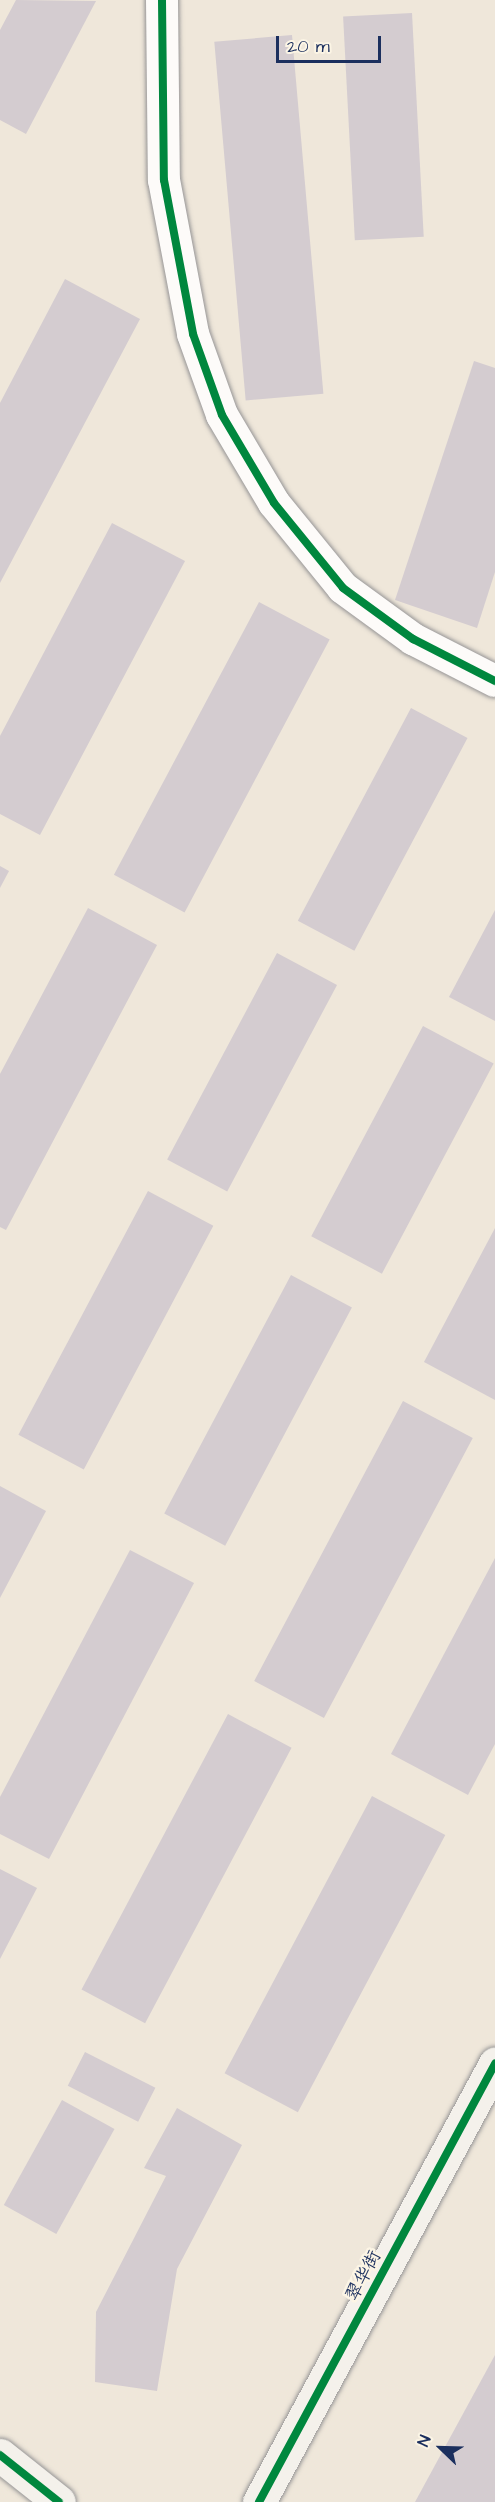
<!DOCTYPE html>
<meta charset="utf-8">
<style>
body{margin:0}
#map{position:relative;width:495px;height:2502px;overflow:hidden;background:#efe7da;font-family:"Architects Daughter","LXGW WenKai TC",sans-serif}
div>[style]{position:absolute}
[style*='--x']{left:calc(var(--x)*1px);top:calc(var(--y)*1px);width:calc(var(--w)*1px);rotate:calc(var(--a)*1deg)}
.building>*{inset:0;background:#d4ccd0;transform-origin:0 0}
.roads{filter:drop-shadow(0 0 2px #969596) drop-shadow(0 0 2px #969596)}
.street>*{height:32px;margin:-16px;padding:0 16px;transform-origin:16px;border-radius:16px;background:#fdfbf9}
.secondary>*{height:33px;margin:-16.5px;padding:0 16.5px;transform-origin:16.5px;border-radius:16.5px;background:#f4f1eb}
.cycleway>*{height:8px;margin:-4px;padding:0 4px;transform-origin:4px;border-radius:4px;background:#00873e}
span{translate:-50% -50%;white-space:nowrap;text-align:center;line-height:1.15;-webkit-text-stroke:5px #fcf5e5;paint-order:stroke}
.street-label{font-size:18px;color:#1b2f5e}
.north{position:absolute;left:411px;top:2418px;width:60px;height:60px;-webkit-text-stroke:4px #fcf5e5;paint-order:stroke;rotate:293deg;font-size:16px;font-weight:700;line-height:24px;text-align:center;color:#1b2f5e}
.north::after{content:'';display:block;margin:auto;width:21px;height:27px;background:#1b2f5e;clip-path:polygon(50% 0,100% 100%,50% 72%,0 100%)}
.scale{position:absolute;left:276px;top:36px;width:105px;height:27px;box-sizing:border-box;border:3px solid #1b2f5e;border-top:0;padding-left:8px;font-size:18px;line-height:21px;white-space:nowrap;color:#1b2f5e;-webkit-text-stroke:4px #fcf5e5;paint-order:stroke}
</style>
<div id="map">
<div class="building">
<i style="clip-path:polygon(16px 0,96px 1px,26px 134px,0 120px,0 30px)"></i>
<i style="left:412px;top:13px;width:224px;height:69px;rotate:87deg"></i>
<i style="left:292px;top:35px;width:360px;height:78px;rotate:85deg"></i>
<i style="clip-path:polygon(65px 279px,140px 319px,0 583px,0 403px)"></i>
<i style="clip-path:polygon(474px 361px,495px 368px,495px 572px,477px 628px,395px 600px)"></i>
<i style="clip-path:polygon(112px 523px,185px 561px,40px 835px,0 814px,0 736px)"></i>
<i style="left:259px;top:602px;width:80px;height:309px;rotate:28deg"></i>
<i style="left:411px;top:708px;width:64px;height:241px;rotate:28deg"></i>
<i style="clip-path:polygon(0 866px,9px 871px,0 888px)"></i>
<i style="clip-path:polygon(88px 908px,157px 945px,6px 1230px,0 1227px,0 1074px)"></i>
<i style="clip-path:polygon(495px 910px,495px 1021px,449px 997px)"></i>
<i style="left:277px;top:953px;width:68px;height:234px;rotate:28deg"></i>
<i style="left:423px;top:1026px;width:80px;height:238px;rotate:28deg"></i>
<i style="left:148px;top:1191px;width:74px;height:276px;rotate:28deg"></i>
<i style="clip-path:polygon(495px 1228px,495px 1400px,424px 1362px)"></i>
<i style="left:291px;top:1275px;width:69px;height:270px;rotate:28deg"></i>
<i style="left:403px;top:1401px;width:79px;height:317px;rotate:28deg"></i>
<i style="clip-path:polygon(0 1486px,46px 1511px,0 1598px)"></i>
<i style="clip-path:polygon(130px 1550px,194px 1583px,49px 1859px,0 1834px,0 1797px)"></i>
<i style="clip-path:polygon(495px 1558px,495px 1744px,468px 1795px,391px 1754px)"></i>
<i style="left:228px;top:1714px;width:72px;height:312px;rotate:28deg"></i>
<i style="left:372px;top:1796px;width:83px;height:314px;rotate:28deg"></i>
<i style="clip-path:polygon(0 1869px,37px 1888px,0 1959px)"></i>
<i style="left:85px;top:2052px;width:79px;height:38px;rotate:27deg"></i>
<i style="left:62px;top:2100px;width:60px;height:120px;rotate:29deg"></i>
<i style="clip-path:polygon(177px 2108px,242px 2145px,177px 2269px,157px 2391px,95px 2382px,96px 2312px,166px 2176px,144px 2168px)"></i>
<i style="clip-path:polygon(495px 2355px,495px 2502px,415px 2502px)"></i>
</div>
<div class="roads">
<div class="street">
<i style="--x:162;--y:0;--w:180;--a:89.4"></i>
<i style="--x:164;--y:180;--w:157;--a:79.3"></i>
<i style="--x:193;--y:334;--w:86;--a:70.3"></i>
<i style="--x:222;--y:415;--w:102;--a:59.4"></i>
<i style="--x:274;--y:503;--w:109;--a:50.9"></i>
<i style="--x:343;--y:588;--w:87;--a:36.1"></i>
<i style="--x:413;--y:639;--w:92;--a:27.1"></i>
</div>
<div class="secondary">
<i style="--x:0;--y:2455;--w:75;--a:38.5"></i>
<i style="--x:259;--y:2502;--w:498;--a:-61.7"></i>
</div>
</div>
<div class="cycleway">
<i style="--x:162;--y:0;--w:180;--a:89.4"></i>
<i style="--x:164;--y:180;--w:157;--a:79.3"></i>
<i style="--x:193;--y:334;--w:86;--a:70.3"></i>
<i style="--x:222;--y:415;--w:102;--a:59.4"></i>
<i style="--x:274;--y:503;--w:109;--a:50.9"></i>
<i style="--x:343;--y:588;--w:87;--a:36.1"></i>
<i style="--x:413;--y:639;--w:92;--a:27.1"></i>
<i style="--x:0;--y:2455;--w:75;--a:38.5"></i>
<i style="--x:259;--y:2502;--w:498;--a:-61.7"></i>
</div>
<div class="street-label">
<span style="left:364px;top:2276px;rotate:-62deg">翠华街</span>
</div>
<div class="north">N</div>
<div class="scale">20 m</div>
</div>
